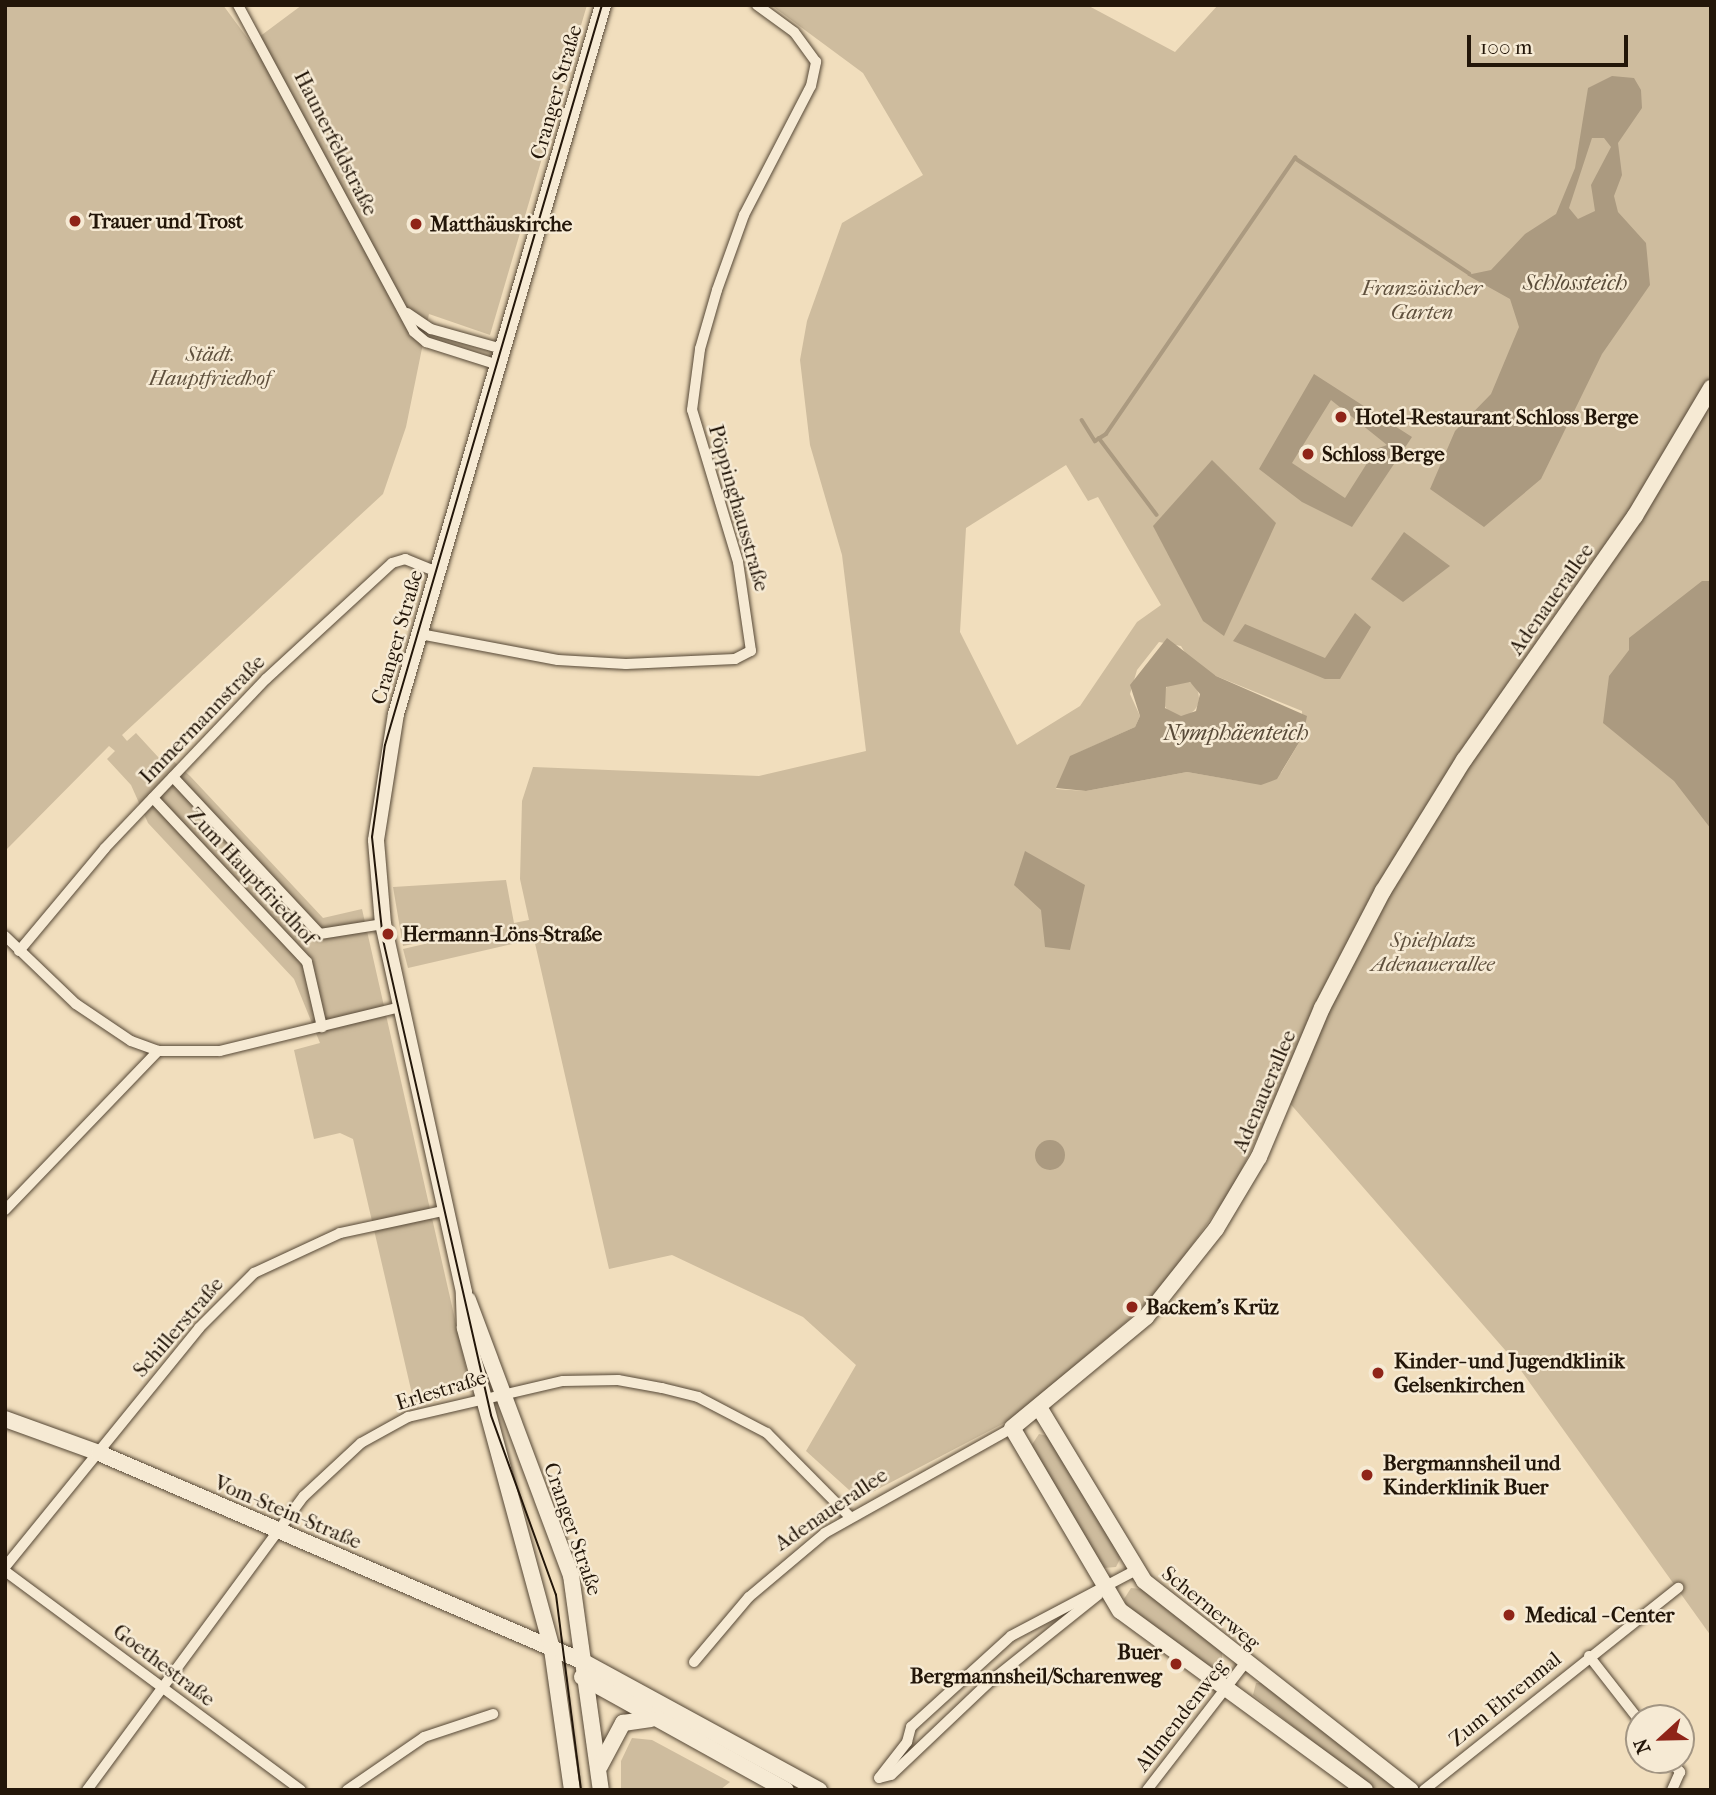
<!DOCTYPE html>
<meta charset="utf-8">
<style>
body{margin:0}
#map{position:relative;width:1716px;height:1795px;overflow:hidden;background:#f1debd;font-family:"IM FELL French Canon",serif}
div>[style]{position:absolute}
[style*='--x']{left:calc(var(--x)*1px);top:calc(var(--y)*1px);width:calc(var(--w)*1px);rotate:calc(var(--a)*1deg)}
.green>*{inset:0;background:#cebc9e}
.round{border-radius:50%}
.water>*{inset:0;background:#ab9a80}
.stream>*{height:3.5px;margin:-1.75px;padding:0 1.75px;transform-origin:1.75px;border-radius:1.75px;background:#ab9a80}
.roads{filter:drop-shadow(0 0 2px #564836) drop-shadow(0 0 2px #564836)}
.street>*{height:10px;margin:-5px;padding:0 5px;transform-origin:5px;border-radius:5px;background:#f6ead4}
.secondary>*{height:16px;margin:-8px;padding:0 8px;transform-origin:8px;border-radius:8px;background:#f6ead4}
.tram>*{height:2px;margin:-1px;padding:0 1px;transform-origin:1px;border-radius:1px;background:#231609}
.dots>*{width:19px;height:19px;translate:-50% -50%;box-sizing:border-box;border:4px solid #f6ead4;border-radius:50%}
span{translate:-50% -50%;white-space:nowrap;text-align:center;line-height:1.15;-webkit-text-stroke:5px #f6ead4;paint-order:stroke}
.street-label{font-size:21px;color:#231609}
.poi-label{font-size:21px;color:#231609;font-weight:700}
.left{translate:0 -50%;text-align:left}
.right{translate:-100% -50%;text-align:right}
.park-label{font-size:21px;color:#5f503d;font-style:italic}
.water-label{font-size:23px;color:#594b39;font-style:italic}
.frame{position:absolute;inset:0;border:7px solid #231609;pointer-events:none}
.north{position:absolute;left:1625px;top:1704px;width:70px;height:70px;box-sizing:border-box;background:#f6ead4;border:2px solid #a29583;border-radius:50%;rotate:248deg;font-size:19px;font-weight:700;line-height:28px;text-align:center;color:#231609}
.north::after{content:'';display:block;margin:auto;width:24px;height:32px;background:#8f2418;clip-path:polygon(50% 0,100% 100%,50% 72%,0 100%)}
.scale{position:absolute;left:1467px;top:35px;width:161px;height:32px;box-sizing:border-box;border:4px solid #231609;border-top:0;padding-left:9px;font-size:21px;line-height:24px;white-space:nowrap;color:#231609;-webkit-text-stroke:5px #f6ead4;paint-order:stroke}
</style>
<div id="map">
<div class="green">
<i style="clip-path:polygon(5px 5px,223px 5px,251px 43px,302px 5px,587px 5px,490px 335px,429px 314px,406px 427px,383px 494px,122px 735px,127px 741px,136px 733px,159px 758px,169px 757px,190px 776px,323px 918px,362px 909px,471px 1390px,418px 1405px,412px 1394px,353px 1139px,340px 1133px,314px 1139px,294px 1050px,320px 1043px,294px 979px,148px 823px,131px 785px,107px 759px,115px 751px,109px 746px,5px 851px)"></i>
<i style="clip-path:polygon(evenodd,771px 5px,1087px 5px,1175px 52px,1218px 5px,1711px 5px,1711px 1636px,1512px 1358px,1280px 1092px,1232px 1189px,1154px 1298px,1012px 1419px,859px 1499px,806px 1451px,856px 1365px,803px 1317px,672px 1255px,609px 1269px,534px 939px,408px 968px,403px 949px,498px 927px,403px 946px,393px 887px,506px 880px,514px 923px,529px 920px,520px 879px,522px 801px,533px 767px,759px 776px,866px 751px,842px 555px,810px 445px,800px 360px,807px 321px,842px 223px,923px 175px,863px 73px,771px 5px,1066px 465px,1088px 501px,1098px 497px,1161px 605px,1137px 622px,1080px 706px,1017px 745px,960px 632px,966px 528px,1066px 465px,771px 5px,1159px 642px,1181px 646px,1190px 661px,1216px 676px,1302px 711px,1303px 736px,1281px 773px,1245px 782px,1187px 772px,1086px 791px,1056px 789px,1080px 752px,1135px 727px,1140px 716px,1130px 694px,1137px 670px,1159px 642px)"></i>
<i class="round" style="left:1163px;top:680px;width:36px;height:36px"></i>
<i style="clip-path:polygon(1039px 1434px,1048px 1436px,1121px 1557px,1116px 1567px,1104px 1568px,1031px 1446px)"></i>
<i style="clip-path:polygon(1131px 1588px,1142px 1589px,1222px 1651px,1222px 1668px,1213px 1672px,1127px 1608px,1124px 1599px)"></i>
<i style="clip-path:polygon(1256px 1683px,1262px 1683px,1400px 1790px,1375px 1790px,1253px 1695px)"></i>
<i style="clip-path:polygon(632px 1738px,652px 1740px,730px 1782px,720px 1790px,621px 1790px,621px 1761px)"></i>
</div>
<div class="water">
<i style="clip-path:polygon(evenodd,1612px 76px,1634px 78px,1641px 90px,1642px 108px,1618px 143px,1622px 175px,1614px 196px,1618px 212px,1646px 243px,1650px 285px,1602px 354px,1541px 479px,1484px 527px,1430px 489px,1455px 431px,1491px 394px,1519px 327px,1510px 299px,1467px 275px,1491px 270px,1525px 234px,1556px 214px,1575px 168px,1588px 88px,1612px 76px,1592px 138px,1604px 138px,1611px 147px,1591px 185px,1595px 211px,1578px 219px,1569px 208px,1592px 138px)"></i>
<i style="clip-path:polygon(evenodd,1314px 374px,1412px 437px,1352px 527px,1302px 502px,1259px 469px,1314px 374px,1331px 400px,1387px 445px,1376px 449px,1345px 498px,1292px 463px,1331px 400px)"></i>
<i style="clip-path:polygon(1212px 460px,1276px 523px,1224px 636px,1203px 621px,1153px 526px)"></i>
<i style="clip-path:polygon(1404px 532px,1450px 566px,1403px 602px,1371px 579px)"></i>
<i style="clip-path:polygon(1702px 581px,1711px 581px,1711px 829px,1674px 781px,1603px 723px,1609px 676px,1629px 650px,1629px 638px)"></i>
<i style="clip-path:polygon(1355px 613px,1371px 627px,1340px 679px,1325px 679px,1233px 641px,1245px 624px,1325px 658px)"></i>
<i style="clip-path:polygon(evenodd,1167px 638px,1216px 676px,1307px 716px,1303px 736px,1277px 779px,1261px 785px,1187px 772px,1086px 791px,1056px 788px,1070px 756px,1135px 727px,1140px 716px,1130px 685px,1167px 638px,1190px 682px,1200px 694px,1196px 711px,1181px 716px,1165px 708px,1166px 687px,1190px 682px)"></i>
<i style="clip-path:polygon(1025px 851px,1085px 885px,1070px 950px,1045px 947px,1041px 910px,1014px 885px)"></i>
<i class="round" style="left:1035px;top:1140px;width:30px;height:30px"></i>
</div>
<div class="stream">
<i style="--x:1082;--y:420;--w:25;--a:58"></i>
<i style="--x:1095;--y:441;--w:13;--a:-32"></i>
<i style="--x:1106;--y:434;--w:335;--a:-55.6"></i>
<i style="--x:1295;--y:158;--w:209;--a:33.5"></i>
<i style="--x:1099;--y:438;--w:96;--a:53"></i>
</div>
<div class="roads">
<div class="street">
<i style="--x:238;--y:5;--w:371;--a:61.7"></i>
<i style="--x:414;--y:332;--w:16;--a:40"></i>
<i style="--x:426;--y:342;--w:76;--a:17.7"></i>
<i style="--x:407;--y:313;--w:29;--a:34"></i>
<i style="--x:431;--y:329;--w:74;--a:15.7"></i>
<i style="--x:420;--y:634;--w:140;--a:10.7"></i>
<i style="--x:558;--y:660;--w:68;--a:3.4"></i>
<i style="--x:626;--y:664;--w:109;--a:-2.6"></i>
<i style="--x:735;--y:659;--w:18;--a:-27"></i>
<i style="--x:751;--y:651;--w:90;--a:-98.3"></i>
<i style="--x:738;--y:562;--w:159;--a:-106.8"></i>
<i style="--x:692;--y:410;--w:62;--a:-82.5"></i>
<i style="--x:700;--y:349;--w:61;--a:-73.9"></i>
<i style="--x:717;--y:290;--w:80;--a:-70.2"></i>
<i style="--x:744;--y:215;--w:145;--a:-62.6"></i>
<i style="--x:811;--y:86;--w:25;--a:-78"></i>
<i style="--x:816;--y:62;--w:37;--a:-126"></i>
<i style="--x:794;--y:32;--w:46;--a:-143.9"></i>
<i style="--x:173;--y:777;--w:215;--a:46.9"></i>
<i style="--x:320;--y:934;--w:64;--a:-9"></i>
<i style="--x:153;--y:798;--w:225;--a:46.8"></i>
<i style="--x:307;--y:962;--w:67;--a:77"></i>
<i style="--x:5;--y:936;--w:98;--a:43.8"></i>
<i style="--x:76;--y:1004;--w:66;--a:33.9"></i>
<i style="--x:131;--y:1041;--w:29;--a:20"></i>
<i style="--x:158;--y:1051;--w:62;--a:0"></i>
<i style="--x:220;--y:1051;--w:185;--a:-13.7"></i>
<i style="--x:19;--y:951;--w:134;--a:-50.1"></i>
<i style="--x:105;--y:848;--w:233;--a:-46.4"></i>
<i style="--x:266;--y:679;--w:171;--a:-42.6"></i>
<i style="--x:392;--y:563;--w:14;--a:-17"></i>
<i style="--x:405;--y:559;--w:35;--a:22"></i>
<i style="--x:5;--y:1210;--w:221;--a:-46.1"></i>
<i style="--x:5;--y:1567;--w:308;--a:-50.9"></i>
<i style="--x:199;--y:1328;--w:78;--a:-45"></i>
<i style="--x:254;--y:1273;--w:95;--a:-24.9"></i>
<i style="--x:340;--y:1233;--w:109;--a:-12.1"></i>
<i style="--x:5;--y:1571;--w:368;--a:36.5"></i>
<i style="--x:1098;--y:1595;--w:142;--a:141.3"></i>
<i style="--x:987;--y:1684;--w:132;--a:136.5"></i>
<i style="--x:891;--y:1775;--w:12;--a:166"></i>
<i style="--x:879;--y:1778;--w:46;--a:-52.1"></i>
<i style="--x:907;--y:1742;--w:16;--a:-75"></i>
<i style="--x:911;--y:1727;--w:135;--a:-42.3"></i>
<i style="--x:1011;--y:1636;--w:141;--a:-27.8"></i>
<i style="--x:1589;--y:1656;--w:81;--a:52"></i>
<i style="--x:694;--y:1662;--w:85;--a:-49.8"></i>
<i style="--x:749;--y:1597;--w:99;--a:-40.1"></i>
<i style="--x:825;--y:1533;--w:214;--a:-29.3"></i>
<i style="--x:1670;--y:1760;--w:16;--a:50"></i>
<i style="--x:1680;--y:1772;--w:20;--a:114"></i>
<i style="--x:87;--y:1790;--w:365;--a:-53.6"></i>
<i style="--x:304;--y:1496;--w:78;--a:-42.9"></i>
<i style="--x:361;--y:1443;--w:54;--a:-29"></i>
<i style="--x:408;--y:1417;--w:159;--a:-13.1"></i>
<i style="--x:563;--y:1381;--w:55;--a:-1"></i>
<i style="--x:618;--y:1380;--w:45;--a:10.3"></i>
<i style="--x:662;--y:1388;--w:37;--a:14"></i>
<i style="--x:698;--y:1397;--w:78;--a:27.6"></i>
<i style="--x:767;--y:1433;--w:117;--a:45.3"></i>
<i style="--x:347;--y:1790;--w:93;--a:-34.5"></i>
<i style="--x:424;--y:1737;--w:73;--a:-18.4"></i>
<i style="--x:1147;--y:1790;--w:160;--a:-52.3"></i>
<i style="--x:1424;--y:1790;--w:325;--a:-38.5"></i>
</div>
<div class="secondary">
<i style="--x:468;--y:1300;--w:294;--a:69.5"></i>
<i style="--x:571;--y:1575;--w:217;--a:82.1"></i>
<i style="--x:1040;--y:1409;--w:201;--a:58.8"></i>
<i style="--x:1144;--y:1581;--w:339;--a:38.1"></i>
<i style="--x:5;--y:1419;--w:100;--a:19.9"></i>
<i style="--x:99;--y:1453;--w:528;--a:23.31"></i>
<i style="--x:584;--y:1662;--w:268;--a:28.6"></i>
<i style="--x:582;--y:1677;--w:233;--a:29"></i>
<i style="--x:600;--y:1766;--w:49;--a:-61.9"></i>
<i style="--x:623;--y:1723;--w:28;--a:-8"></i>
<i style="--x:572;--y:1790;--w:142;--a:-98.1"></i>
<i style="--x:552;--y:1649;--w:333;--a:-105.2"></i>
<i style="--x:465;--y:1328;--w:36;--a:-92"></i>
<i style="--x:464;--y:1292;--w:377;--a:-102.4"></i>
<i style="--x:383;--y:924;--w:84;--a:-94.8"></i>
<i style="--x:376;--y:840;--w:128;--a:-81"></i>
<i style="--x:396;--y:714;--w:739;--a:-73.72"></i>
<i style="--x:1365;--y:1790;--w:303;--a:-143.8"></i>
<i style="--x:1120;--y:1611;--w:212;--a:-120.5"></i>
<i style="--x:1012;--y:1428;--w:174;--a:-39.6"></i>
<i style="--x:1146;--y:1317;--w:112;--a:-51.5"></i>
<i style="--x:1216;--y:1229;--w:84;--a:-59.2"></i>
<i style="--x:1259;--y:1157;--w:162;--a:-67.1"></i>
<i style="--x:1322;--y:1008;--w:132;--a:-62.5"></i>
<i style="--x:1383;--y:891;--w:154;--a:-58.3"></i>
<i style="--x:1464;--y:760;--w:298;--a:-55"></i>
<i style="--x:1635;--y:516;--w:149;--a:-59.3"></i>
</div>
</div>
<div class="tram">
<i style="--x:581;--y:1790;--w:197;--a:-97.3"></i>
<i style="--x:556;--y:1595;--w:191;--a:-109.9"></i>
<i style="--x:491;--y:1415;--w:487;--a:-102.8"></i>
<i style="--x:383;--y:940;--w:104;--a:-96.1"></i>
<i style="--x:372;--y:837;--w:93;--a:-82"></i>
<i style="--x:385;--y:745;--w:771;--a:-73.66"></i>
</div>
<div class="dots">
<i style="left:75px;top:221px;background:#8f2418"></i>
<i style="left:416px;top:224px;background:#8f2418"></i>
<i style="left:1341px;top:417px;background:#8f2418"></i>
<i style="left:1308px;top:454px;background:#8f2418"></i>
<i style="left:388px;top:934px;background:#8f2418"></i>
<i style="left:1132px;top:1307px;background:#8f2418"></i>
<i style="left:1378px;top:1373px;background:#8f2418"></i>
<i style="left:1367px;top:1475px;background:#8f2418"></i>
<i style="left:1509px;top:1615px;background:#8f2418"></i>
<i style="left:1176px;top:1664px;background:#8f2418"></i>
</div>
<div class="street-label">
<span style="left:556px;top:92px;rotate:-74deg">Cranger Straße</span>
<span style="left:336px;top:143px;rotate:63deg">Haunerfeldstraße</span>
<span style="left:739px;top:508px;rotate:74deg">Pöppinghausstraße</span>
<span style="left:1551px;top:599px;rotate:-55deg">Adenauerallee</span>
<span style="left:397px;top:637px;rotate:-74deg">Cranger Straße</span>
<span style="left:202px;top:719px;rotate:-46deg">Immermannstraße</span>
<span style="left:252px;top:876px;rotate:47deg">Zum Hauptfriedhof</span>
<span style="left:1264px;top:1091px;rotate:-67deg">Adenauerallee</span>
<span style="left:178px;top:1327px;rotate:-49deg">Schillerstraße</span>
<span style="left:441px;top:1390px;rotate:-17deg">Erlestraße</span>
<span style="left:831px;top:1509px;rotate:-34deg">Adenauerallee</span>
<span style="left:288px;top:1512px;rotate:23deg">Vom-Stein-Straße</span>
<span style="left:573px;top:1529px;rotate:71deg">Cranger Straße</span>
<span style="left:1211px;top:1608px;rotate:39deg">Schernerweg</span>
<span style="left:164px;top:1665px;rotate:37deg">Goethestraße</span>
<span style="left:1505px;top:1699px;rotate:-39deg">Zum Ehrenmal</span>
<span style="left:1181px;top:1715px;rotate:-52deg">Allmendenweg</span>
</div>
<div class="poi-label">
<span class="left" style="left:89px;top:221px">Trauer und Trost</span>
<span class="left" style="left:430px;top:224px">Matthäuskirche</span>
<span class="left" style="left:1355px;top:417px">Hotel-Restaurant Schloss Berge</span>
<span class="left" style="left:1322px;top:454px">Schloss Berge</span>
<span class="left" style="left:402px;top:934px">Hermann-Löns-Straße</span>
<span class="left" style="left:1146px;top:1307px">Backem's Krüz</span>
<span class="left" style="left:1394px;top:1373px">Kinder- und Jugendklinik<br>Gelsenkirchen</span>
<span class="left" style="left:1383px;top:1475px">Bergmannsheil und<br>Kinderklinik Buer</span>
<span class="left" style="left:1525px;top:1615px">Medical - Center</span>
<span class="right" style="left:1162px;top:1664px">Buer<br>Bergmannsheil/Scharenweg</span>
</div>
<div class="park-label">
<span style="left:1422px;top:300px">Französischer<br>Garten</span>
<span style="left:210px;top:366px">Städt.<br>Hauptfriedhof</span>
<span style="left:1433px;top:952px">Spielplatz<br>Adenauerallee</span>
</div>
<div class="water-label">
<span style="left:1575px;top:283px">Schlossteich</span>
<span style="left:1236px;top:733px">Nymphäenteich</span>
</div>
<div class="frame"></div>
<div class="north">N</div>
<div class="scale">100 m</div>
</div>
